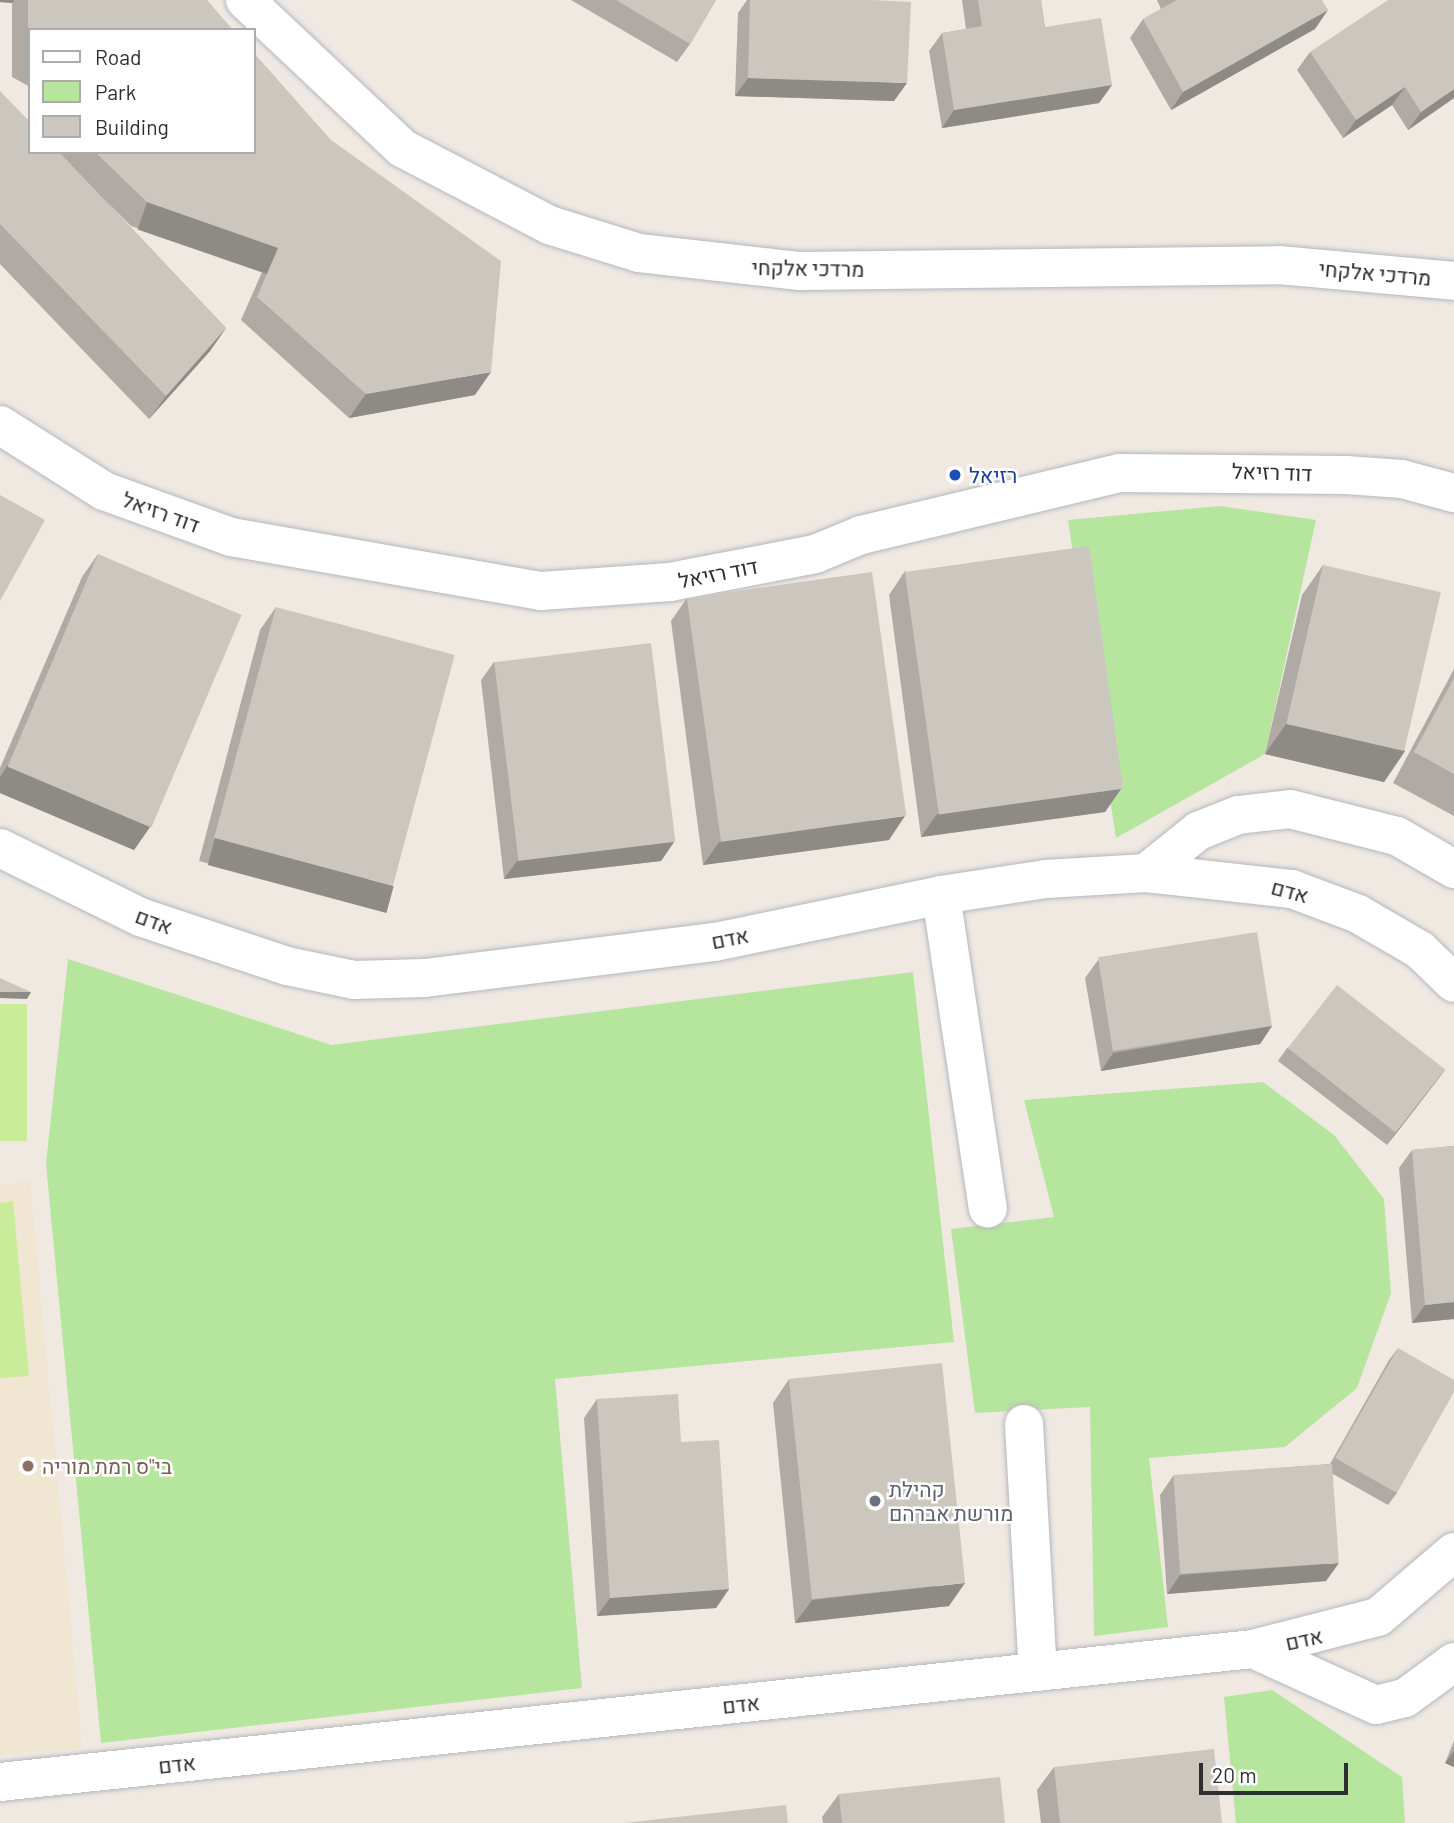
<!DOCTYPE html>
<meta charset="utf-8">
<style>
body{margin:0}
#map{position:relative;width:1454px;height:1823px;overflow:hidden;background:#efe9e1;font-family:Barlow,Heebo,sans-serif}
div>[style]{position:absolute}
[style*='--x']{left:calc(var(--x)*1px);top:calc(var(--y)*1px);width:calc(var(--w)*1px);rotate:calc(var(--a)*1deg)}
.education>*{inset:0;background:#f0e6d1}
.green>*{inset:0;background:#b6e59e}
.pitch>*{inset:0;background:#c9ec9a;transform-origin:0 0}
.roads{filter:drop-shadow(0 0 2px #b4b7c1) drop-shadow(0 0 2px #b4b7c1)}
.minor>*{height:38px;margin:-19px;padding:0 19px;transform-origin:19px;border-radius:19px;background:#fff}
.wall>*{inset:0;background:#afaba4}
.shaded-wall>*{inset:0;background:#8e8b86;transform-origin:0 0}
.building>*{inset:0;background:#cbc7bf;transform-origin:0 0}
.dots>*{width:19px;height:19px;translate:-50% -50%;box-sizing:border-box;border:4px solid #fff;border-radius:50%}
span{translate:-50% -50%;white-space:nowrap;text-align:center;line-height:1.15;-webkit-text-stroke:5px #fff;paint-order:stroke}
.street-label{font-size:21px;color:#2e2e2e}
.transit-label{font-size:21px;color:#164399}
.left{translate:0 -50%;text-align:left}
.education-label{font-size:21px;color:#785e54}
.worship-label{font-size:21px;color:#5b616d}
.legend{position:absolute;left:28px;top:28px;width:228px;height:126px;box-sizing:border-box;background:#fff;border:2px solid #ababab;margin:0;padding:9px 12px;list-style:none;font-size:21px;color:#2e2e2e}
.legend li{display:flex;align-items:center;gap:14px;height:35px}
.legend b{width:35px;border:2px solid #ababab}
.scale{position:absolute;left:1199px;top:1763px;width:149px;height:32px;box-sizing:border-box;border:4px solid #2e2e2e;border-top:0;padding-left:9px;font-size:21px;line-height:24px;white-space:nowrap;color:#2e2e2e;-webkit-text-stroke:5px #fff;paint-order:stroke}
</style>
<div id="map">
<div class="education">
<i style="clip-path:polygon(30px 1182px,82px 1748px,0 1755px,0 1183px)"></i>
</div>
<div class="green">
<i style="clip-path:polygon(1220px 506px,1316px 520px,1265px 754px,1116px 838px,1068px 520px)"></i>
<i style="clip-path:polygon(68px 959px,331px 1045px,913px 972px,954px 1342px,555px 1379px,582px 1688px,101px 1743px,46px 1164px)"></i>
<i style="clip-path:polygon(1263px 1082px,1334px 1135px,1384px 1199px,1391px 1293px,1357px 1388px,1285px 1447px,1149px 1458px,1168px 1627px,1094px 1636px,1090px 1407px,975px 1413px,951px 1229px,1054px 1217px,1024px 1100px)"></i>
<i style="clip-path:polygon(1272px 1690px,1402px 1777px,1405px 1823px,1236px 1823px,1224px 1697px)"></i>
</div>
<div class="pitch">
<i style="left:0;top:1004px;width:27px;height:137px"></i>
<i style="clip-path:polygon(13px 1201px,29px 1376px,0 1378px,0 1203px)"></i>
</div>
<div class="roads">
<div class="minor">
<i style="--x:245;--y:0;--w:216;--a:43.3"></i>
<i style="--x:402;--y:148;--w:166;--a:27.6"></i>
<i style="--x:549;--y:225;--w:94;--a:17.3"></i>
<i style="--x:639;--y:253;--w:162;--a:6.4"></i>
<i style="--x:800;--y:271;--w:479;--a:-0.7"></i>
<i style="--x:1279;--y:265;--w:176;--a:5.2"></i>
<i style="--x:0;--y:425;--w:123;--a:32.4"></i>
<i style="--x:104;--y:491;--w:135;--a:19.9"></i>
<i style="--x:231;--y:537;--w:315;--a:9.9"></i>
<i style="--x:541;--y:591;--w:129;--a:-4"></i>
<i style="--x:670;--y:582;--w:148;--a:-10.9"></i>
<i style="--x:815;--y:554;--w:50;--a:-22.4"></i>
<i style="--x:861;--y:535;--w:265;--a:-13.5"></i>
<i style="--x:1119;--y:473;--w:227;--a:0.5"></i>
<i style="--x:1346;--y:475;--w:56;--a:4.1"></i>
<i style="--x:1402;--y:479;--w:54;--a:15.1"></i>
<i style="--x:0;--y:848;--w:156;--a:26.2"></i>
<i style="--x:140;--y:917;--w:155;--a:18.4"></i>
<i style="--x:287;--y:966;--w:68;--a:11.8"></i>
<i style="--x:354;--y:980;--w:71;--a:-1.6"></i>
<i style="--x:425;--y:978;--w:292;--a:-7.1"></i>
<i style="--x:715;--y:942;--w:231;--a:-11.7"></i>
<i style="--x:941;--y:895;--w:106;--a:-8.7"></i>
<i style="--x:1046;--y:879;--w:100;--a:-3.4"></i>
<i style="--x:1146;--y:873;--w:147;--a:6.3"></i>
<i style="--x:1292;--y:889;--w:71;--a:20.7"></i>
<i style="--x:1358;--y:914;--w:72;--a:30.1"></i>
<i style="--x:1420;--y:950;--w:47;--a:44.1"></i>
<i style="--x:1146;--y:873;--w:67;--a:-38.9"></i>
<i style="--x:1198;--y:831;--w:43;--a:-21.8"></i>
<i style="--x:1238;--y:815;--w:52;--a:-6.6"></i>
<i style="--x:1290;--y:809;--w:110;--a:14.2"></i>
<i style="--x:1397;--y:836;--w:66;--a:30.1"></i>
<i style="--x:941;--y:895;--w:317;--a:81.5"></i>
<i style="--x:1024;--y:1424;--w:248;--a:86.8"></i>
<i style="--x:1253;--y:1649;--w:135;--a:24.5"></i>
<i style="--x:1376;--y:1705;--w:30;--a:-14"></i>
<i style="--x:1405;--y:1698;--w:61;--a:-36.3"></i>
<i style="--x:0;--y:1782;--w:1260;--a:-6.06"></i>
<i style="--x:1253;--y:1649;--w:129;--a:-14.4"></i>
<i style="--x:1378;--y:1617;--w:100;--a:-40.5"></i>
</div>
</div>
<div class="wall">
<i style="clip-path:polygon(0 0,207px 0,30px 30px,30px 87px,12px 77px,12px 3px,0 2px)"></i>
<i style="clip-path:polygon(571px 0,716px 0,690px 44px,677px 62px)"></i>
<i style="clip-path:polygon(747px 0,873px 0,894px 101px,735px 96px,738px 13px)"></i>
<i style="clip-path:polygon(962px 0,1041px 0,1045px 27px,1112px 85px,1099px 103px,942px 128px,929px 51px,942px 33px,966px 29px)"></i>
<i style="clip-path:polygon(1157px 0,1322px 0,1315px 29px,1171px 110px,1130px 38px,1143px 19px,1161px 9px)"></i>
<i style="clip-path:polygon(1310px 52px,1454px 98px,1408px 130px,1392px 105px,1343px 138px,1297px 70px)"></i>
<i style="clip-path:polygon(0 91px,30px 152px,254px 152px,475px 395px,349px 418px,241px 320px,262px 272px,131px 226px,103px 198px,226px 328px,210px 351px,149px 419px,0 264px)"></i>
<i style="clip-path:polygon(98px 554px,150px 827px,134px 850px,0 793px,0 768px,82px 577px)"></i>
<i style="clip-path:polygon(1323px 565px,1405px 751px,1384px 782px,1265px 754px,1302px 595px)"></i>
<i style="clip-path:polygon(905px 571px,1121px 789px,1105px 812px,921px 837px,889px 595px)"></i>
<i style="clip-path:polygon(687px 598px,889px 840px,703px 865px,671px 621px)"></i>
<i style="clip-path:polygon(276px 607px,378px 909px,199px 861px,260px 630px)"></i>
<i style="clip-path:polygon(494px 662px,674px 842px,661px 861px,504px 879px,481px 680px)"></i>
<i style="clip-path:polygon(1454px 669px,1454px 816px,1393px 783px)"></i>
<i style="clip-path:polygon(1098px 960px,1272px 1026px,1260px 1044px,1101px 1071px,1085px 978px)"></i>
<i style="clip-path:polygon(1287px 1048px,1445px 1070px,1387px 1145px,1278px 1061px)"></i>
<i style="clip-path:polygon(1454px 1146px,1454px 1319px,1412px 1323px,1399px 1168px,1412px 1150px)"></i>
<i style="clip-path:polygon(1398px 1348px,1397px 1493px,1388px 1505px,1333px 1474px,1326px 1581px,1167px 1594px,1160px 1495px,1173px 1476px,1330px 1464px,1389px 1360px)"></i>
<i style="clip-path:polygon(789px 1379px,949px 1606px,795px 1623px,773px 1403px)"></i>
<i style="clip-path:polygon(597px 1399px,681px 1442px,729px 1589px,716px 1608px,597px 1616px,584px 1418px)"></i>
<i style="clip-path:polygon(1454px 1741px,1454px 1767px,1445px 1763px)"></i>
<i style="clip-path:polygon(1054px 1767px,1222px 1823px,1041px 1823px,1037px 1790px)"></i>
<i style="clip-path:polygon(839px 1794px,1005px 1823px,823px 1823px,822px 1817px)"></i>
</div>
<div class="shaded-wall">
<i style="clip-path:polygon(0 0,14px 0,12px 3px,0 2px)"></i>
<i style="clip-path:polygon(1328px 10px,1315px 29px,1171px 110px,1183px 92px)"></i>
<i style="clip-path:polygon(748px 78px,907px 83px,894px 101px,735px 96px)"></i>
<i style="clip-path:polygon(1112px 85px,1099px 103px,942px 128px,954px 110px)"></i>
<i style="clip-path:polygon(1405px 87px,1392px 105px,1343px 138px,1356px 120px)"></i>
<i style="clip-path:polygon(1454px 89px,1454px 98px,1408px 130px,1421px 112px)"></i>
<i style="left:147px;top:202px;width:139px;height:29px;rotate:19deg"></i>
<i style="clip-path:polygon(226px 328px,210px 351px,149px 419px,166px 396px)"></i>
<i style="clip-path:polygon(491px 372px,475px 395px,349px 418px,366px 394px)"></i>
<i style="clip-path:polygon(1286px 724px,1405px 751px,1384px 782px,1265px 754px)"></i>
<i style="clip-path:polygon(7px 766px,150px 827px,134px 850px,0 793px,0 777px)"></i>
<i style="clip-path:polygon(1121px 789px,1105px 812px,921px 837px,937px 814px)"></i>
<i style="clip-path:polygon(905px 816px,889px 840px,703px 865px,719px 842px)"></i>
<i style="left:215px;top:838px;width:185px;height:28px;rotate:15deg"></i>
<i style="clip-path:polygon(674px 842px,661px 861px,504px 879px,517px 861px)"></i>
<i style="clip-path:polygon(0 992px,31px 992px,27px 999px,0 998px)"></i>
<i style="clip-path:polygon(1272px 1026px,1260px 1044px,1101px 1071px,1113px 1053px)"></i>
<i style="clip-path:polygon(1445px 1070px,1436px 1082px,1387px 1145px,1396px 1132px)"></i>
<i style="clip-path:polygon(1454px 1302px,1454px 1319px,1412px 1323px,1425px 1305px)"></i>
<i style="clip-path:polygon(1339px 1563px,1326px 1581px,1167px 1594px,1180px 1575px)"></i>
<i style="clip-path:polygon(965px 1583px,949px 1606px,795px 1623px,812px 1600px)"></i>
<i style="clip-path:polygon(729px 1589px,716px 1608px,597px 1616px,610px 1598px)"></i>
<i style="clip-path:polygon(1454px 1751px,1454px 1767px,1445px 1763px)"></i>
</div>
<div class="building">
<i style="clip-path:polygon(28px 0,207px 0,233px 30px,30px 30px,30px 55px,28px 54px)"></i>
<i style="clip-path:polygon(616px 0,716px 0,690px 44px)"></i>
<i style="clip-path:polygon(750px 0,873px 0,911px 2px,907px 83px,748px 78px)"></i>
<i style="clip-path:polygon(978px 0,1041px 0,1045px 27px,1101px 18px,1112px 85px,954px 110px,942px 33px,982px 26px)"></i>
<i style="clip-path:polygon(1177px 0,1322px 0,1328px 10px,1183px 92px,1143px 19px)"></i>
<i style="clip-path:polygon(1388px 0,1454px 0,1454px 89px,1421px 112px,1405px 87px,1356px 120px,1310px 52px)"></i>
<i style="clip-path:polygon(254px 53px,331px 140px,501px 261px,491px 372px,366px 394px,257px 297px,278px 248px,147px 202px,95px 152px,254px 152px)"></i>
<i style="clip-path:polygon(0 91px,30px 122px,30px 152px,59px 152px,226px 328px,166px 396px,0 224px)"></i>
<i style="clip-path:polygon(0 495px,45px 520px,0 601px)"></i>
<i style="left:1089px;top:546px;width:245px;height:186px;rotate:82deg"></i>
<i style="left:98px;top:554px;width:156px;height:231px;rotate:23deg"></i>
<i style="left:1323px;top:565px;width:121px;height:163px;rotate:13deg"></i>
<i style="left:872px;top:572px;width:246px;height:187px;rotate:82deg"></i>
<i style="left:276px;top:607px;width:185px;height:239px;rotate:15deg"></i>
<i style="left:651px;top:643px;width:200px;height:158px;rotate:83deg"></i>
<i style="clip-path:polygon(1454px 678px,1454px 774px,1414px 752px)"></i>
<i style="left:1257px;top:932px;width:95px;height:161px;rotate:81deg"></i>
<i style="clip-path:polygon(0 978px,31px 992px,0 992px)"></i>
<i style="left:1337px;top:985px;width:137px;height:80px;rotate:38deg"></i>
<i style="clip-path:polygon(1454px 1146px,1454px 1302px,1425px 1305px,1412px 1150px)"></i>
<i style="clip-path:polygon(1398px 1348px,1454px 1380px,1454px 1392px,1397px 1493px,1335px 1458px)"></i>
<i style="left:942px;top:1363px;width:221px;height:154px;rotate:84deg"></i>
<i style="clip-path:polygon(678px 1394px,681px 1442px,719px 1440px,729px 1589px,610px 1598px,597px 1399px)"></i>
<i style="left:1332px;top:1464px;width:99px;height:159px;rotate:86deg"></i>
<i style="clip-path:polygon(1214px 1749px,1222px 1823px,1060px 1823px,1054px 1767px)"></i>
<i style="clip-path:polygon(1000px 1777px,1005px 1823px,842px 1823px,839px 1794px)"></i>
<i style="clip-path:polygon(786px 1805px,788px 1823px,624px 1823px)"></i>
</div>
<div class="dots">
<i style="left:955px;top:475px;background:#1a4fb4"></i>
<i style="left:28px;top:1466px;background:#8d6e63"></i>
<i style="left:875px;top:1501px;background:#6b7280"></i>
</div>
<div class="street-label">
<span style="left:808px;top:268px;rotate:1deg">מרדכי אלקחי</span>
<span style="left:1375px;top:273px;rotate:5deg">מרדכי אלקחי</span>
<span style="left:1272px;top:472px;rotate:2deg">דוד רזיאל</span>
<span style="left:161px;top:512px;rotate:20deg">דוד רזיאל</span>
<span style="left:718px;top:573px;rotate:-11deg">דוד רזיאל</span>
<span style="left:1290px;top:891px;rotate:15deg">אדם</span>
<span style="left:154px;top:921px;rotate:20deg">אדם</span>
<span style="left:730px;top:938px;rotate:-11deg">אדם</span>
<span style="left:1304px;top:1639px;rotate:-12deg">אדם</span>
<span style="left:741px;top:1704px;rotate:-6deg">אדם</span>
<span style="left:177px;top:1764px;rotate:-6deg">אדם</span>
</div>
<div class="transit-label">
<span class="left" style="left:969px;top:475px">רזיאל</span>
</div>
<div class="education-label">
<span class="left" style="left:42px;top:1466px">בי"ס רמת מוריה</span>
</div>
<div class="worship-label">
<span class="left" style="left:889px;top:1501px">קהילת<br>מורשת אברהם</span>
</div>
<ul class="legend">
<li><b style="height:9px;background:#fff"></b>Road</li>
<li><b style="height:19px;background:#b6e59e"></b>Park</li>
<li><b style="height:19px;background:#cbc7bf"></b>Building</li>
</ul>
<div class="scale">20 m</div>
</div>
